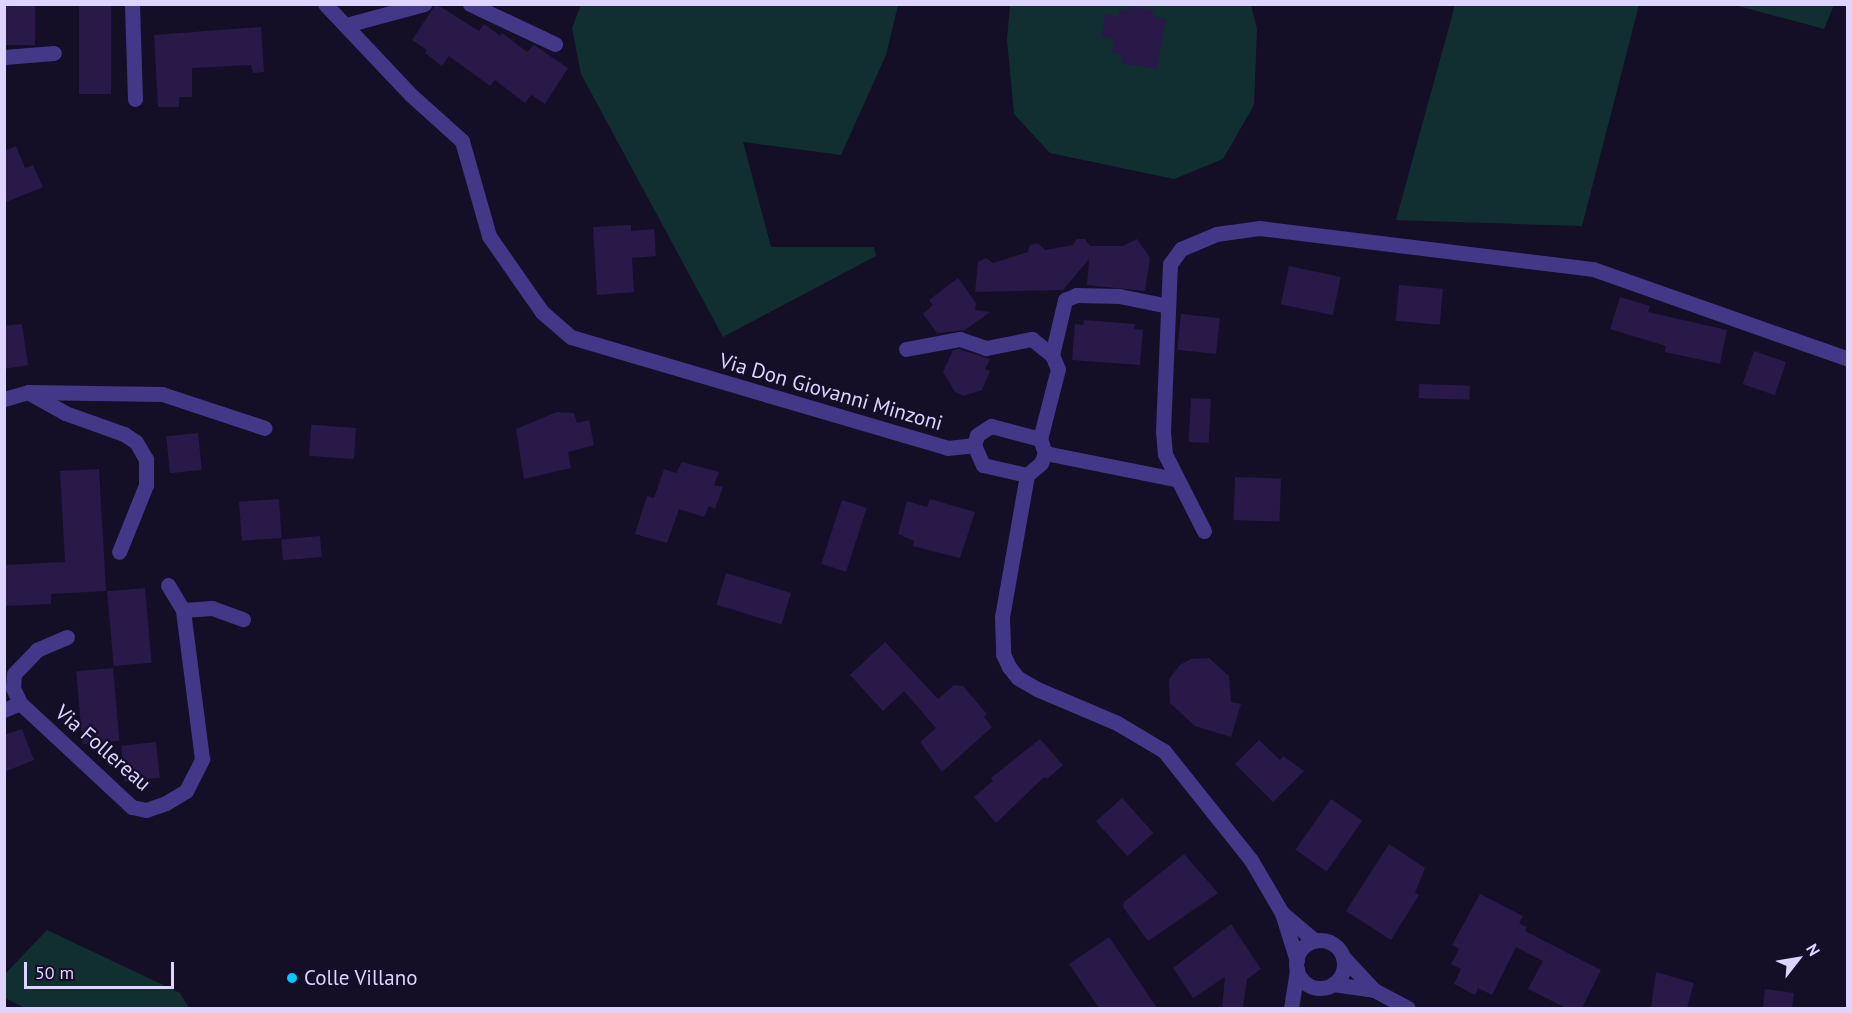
<!DOCTYPE html>
<style>
body{margin:0}
#map{position:relative;width:1852px;height:1013px;overflow:hidden;background:#150e27;font-family:"PT Sans",sans-serif}
div>[style]{position:absolute}
[style*='--x']{left:calc(var(--x)*1px);top:calc(var(--y)*1px);width:calc(var(--w)*1px);rotate:calc(var(--a)*1deg)}
.green>*{inset:0;background:#112f31}
.building>*{inset:0;background:#281949;transform-origin:0 0}
.minor>*{height:15px;margin:-7.5px;padding:0 7.5px;transform-origin:7.5px;border-radius:7.5px;background:#433788}
.minor>.ring{margin:-7.5px;padding:0;box-sizing:content-box;background:none;border:15px solid #433788;border-radius:50%}
.dots>*{width:16px;height:16px;translate:-50% -50%;box-sizing:border-box;border:3px solid #150e27;border-radius:50%}
span{translate:-50% -50%;white-space:nowrap;text-align:center;line-height:1.15;-webkit-text-stroke:4.5px #150e27;paint-order:stroke}
.street-label{font-size:21px;color:#ddd4ff}
.poi-label{font-size:21px;color:#ddd4ff}
.left{translate:0 -50%;text-align:left}
.frame{position:absolute;inset:0;border:6px solid #ddd4ff;pointer-events:none}
.north{position:absolute;left:1768px;top:929px;width:60px;height:60px;-webkit-text-stroke:4px #150e27;paint-order:stroke;rotate:59deg;font-size:16px;font-weight:700;line-height:24px;text-align:center;color:#ddd4ff}
.north::after{content:'';display:block;margin:auto;width:21px;height:27px;background:#ddd4ff;clip-path:polygon(50% 0,100% 100%,50% 72%,0 100%)}
.scale{position:absolute;left:24px;top:962px;width:150px;height:27px;box-sizing:border-box;border:3px solid #ddd4ff;border-top:0;padding-left:8px;font-size:18px;line-height:21px;white-space:nowrap;color:#ddd4ff;-webkit-text-stroke:4px #150e27;paint-order:stroke}
</style>
<div id="map">
<div class="green">
<i style="clip-path:polygon(581px 5px,898px 5px,886px 55px,841px 155px,743px 142px,771px 247px,874px 247px,876px 256px,723px 337px,581px 74px,572px 28px)"></i>
<i style="clip-path:polygon(1010px 5px,1251px 5px,1257px 29px,1254px 105px,1223px 159px,1174px 179px,1050px 153px,1014px 114px,1007px 39px)"></i>
<i style="clip-path:polygon(1455px 5px,1639px 5px,1582px 226px,1396px 220px)"></i>
<i style="clip-path:polygon(1735px 5px,1834px 5px,1824px 29px)"></i>
<i style="clip-path:polygon(47px 930px,180px 993px,189px 1008px,25px 1008px,5px 998px,5px 974px)"></i>
</div>
<div class="building">
<i style="left:5px;top:4px;width:30px;height:41px"></i>
<i style="left:79px;top:4px;width:32px;height:90px"></i>
<i style="clip-path:polygon(436px 4px,479px 31px,484px 24px,500px 36px,502px 33px,527px 52px,534px 45px,568px 68px,545px 104px,531px 95px,525px 103px,495px 80px,490px 86px,449px 56px,442px 66px,425px 53px,427px 50px,412px 40px)"></i>
<i style="clip-path:polygon(1129px 6px,1153px 10px,1152px 16px,1166px 19px,1157px 69px,1121px 63px,1122px 55px,1112px 53px,1115px 39px,1101px 37px,1105px 14px,1118px 17px,1120px 9px,1129px 11px)"></i>
<i style="clip-path:polygon(261px 27px,264px 72px,253px 73px,251px 65px,192px 68px,192px 97px,179px 97px,179px 107px,158px 107px,154px 35px)"></i>
<i style="clip-path:polygon(16px 146px,25px 168px,33px 165px,43px 187px,4px 203px,4px 151px)"></i>
<i style="clip-path:polygon(631px 225px,631px 231px,654px 229px,656px 256px,632px 258px,634px 292px,597px 295px,593px 227px)"></i>
<i style="clip-path:polygon(1077px 239px,1085px 239px,1090px 246px,1123px 246px,1137px 239px,1150px 258px,1145px 291px,1087px 285px,1089px 259px,1063px 290px,975px 292px,978px 262px,986px 258px,993px 263px,1028px 252px,1030px 245px,1038px 243px,1045px 250px,1073px 245px)"></i>
<i style="left:1289px;top:266px;width:53px;height:39px;rotate:12deg"></i>
<i style="clip-path:polygon(958px 278px,976px 303px,975px 310px,990px 312px,965px 330px,937px 333px,923px 314px,933px 305px,929px 300px)"></i>
<i style="left:1399px;top:285px;width:44px;height:36px;rotate:5deg"></i>
<i style="clip-path:polygon(1620px 297px,1650px 306px,1648px 312px,1727px 330px,1720px 364px,1665px 352px,1666px 346px,1610px 329px)"></i>
<i style="left:1181px;top:314px;width:39px;height:36px;rotate:6deg"></i>
<i style="clip-path:polygon(1084px 320px,1135px 324px,1134px 329px,1143px 330px,1140px 365px,1072px 360px,1075px 324px,1083px 325px)"></i>
<i style="clip-path:polygon(22px 324px,28px 365px,4px 369px,4px 326px)"></i>
<i style="clip-path:polygon(959px 349px,990px 359px,985px 369px,990px 371px,982px 390px,964px 396px,955px 392px,943px 372px,953px 350px)"></i>
<i style="left:1754px;top:351px;width:34px;height:35px;rotate:19deg"></i>
<i style="left:1419px;top:384px;width:51px;height:14px;rotate:2deg"></i>
<i style="left:1191px;top:398px;width:20px;height:44px;rotate:3deg"></i>
<i style="clip-path:polygon(557px 412px,574px 413px,577px 423px,589px 420px,594px 445px,568px 452px,571px 468px,524px 479px,516px 429px)"></i>
<i style="left:356px;top:428px;width:31px;height:45px;rotate:94deg"></i>
<i style="left:198px;top:433px;width:37px;height:32px;rotate:84deg"></i>
<i style="clip-path:polygon(682px 462px,719px 472px,714px 485px,723px 487px,715px 509px,709px 506px,704px 517px,679px 509px,667px 543px,635px 534px,647px 496px,654px 498px,664px 469px,676px 473px)"></i>
<i style="clip-path:polygon(99px 469px,106px 591px,51px 594px,51px 604px,4px 606px,4px 565px,65px 562px,60px 471px)"></i>
<i style="left:1235px;top:477px;width:46px;height:43px;rotate:2deg"></i>
<i style="left:279px;top:499px;width:39px;height:40px;rotate:86deg"></i>
<i style="clip-path:polygon(930px 499px,975px 512px,960px 558px,913px 546px,914px 541px,898px 534px,907px 501px,927px 507px)"></i>
<i style="left:842px;top:500px;width:26px;height:67px;rotate:18deg"></i>
<i style="left:320px;top:536px;width:21px;height:39px;rotate:85deg"></i>
<i style="left:726px;top:573px;width:68px;height:33px;rotate:17deg"></i>
<i style="left:145px;top:588px;width:75px;height:38px;rotate:85deg"></i>
<i style="clip-path:polygon(885px 642px,938px 699px,954px 685px,963px 686px,987px 714px,984px 717px,992px 727px,942px 772px,920px 742px,936px 728px,904px 691px,883px 711px,850px 675px)"></i>
<i style="clip-path:polygon(1209px 658px,1229px 676px,1231px 702px,1241px 704px,1231px 737px,1195px 726px,1170px 703px,1169px 679px,1180px 665px,1191px 659px)"></i>
<i style="left:113px;top:668px;width:73px;height:37px;rotate:85deg"></i>
<i style="clip-path:polygon(22px 729px,34px 760px,4px 772px,4px 735px)"></i>
<i style="clip-path:polygon(1040px 739px,1063px 765px,1047px 779px,1044px 777px,996px 823px,974px 797px,993px 781px,991px 778px)"></i>
<i style="clip-path:polygon(1259px 740px,1280px 760px,1283px 756px,1304px 771px,1273px 802px,1235px 764px)"></i>
<i style="left:156px;top:742px;width:36px;height:35px;rotate:84deg"></i>
<i style="left:1122px;top:798px;width:47px;height:35px;rotate:48deg"></i>
<i style="left:1331px;top:799px;width:38px;height:62px;rotate:35deg"></i>
<i style="clip-path:polygon(1389px 844px,1425px 868px,1415px 893px,1419px 895px,1391px 940px,1346px 911px)"></i>
<i style="clip-path:polygon(1184px 854px,1218px 893px,1148px 941px,1123px 907px,1124px 902px)"></i>
<i style="clip-path:polygon(1480px 894px,1523px 916px,1519px 923px,1527px 927px,1525px 931px,1601px 970px,1582px 1008px,1566px 1008px,1528px 989px,1543px 961px,1516px 947px,1492px 995px,1478px 988px,1475px 995px,1454px 984px,1461px 969px,1451px 964px,1459px 949px,1452px 945px)"></i>
<i style="clip-path:polygon(1231px 924px,1261px 969px,1247px 979px,1243px 1008px,1222px 1008px,1225px 977px,1193px 998px,1173px 968px)"></i>
<i style="clip-path:polygon(1109px 937px,1157px 1008px,1099px 1008px,1069px 964px)"></i>
<i style="clip-path:polygon(1656px 972px,1694px 983px,1687px 1008px,1651px 1008px)"></i>
<i style="clip-path:polygon(1765px 989px,1794px 993px,1792px 1008px,1763px 1008px)"></i>
</div>
<div class="minor">
<i style="--x:132;--y:4;--w:95;--a:88.2"></i>
<i style="--x:325;--y:4;--w:125;--a:46.6"></i>
<i style="--x:411;--y:95;--w:69;--a:42"></i>
<i style="--x:462;--y:141;--w:99;--a:74.1"></i>
<i style="--x:489;--y:236;--w:93;--a:55.1"></i>
<i style="--x:542;--y:312;--w:38;--a:41"></i>
<i style="--x:571;--y:337;--w:392;--a:16.4"></i>
<i style="--x:947;--y:448;--w:27;--a:-6"></i>
<i style="--x:470;--y:4;--w:94;--a:25.2"></i>
<i style="--x:346;--y:25;--w:81;--a:-15.1"></i>
<i style="--x:4;--y:57;--w:50;--a:-4.6"></i>
<i style="--x:906;--y:349;--w:55;--a:-10.5"></i>
<i style="--x:960;--y:339;--w:28;--a:19"></i>
<i style="--x:986;--y:348;--w:47;--a:-11.1"></i>
<i style="--x:1032;--y:339;--w:26;--a:39"></i>
<i style="--x:1052;--y:355;--w:15;--a:67"></i>
<i style="--x:1058;--y:369;--w:72;--a:104.4"></i>
<i style="--x:1040;--y:439;--w:15;--a:70"></i>
<i style="--x:1045;--y:453;--w:11;--a:112"></i>
<i style="--x:1041;--y:463;--w:18;--a:139"></i>
<i style="--x:1052;--y:355;--w:57;--a:-76.7"></i>
<i style="--x:1065;--y:300;--w:12;--a:-24"></i>
<i style="--x:1076;--y:295;--w:43;--a:1.3"></i>
<i style="--x:1119;--y:296;--w:50;--a:11.5"></i>
<i style="--x:31;--y:394;--w:39;--a:29"></i>
<i style="--x:65;--y:413;--w:63;--a:19.6"></i>
<i style="--x:124;--y:434;--w:14;--a:34"></i>
<i style="--x:136;--y:442;--w:20;--a:60"></i>
<i style="--x:146;--y:459;--w:26;--a:90"></i>
<i style="--x:146;--y:485;--w:72;--a:111.9"></i>
<i style="--x:4;--y:399;--w:25;--a:-16"></i>
<i style="--x:28;--y:392;--w:134;--a:0.9"></i>
<i style="--x:162;--y:394;--w:108;--a:18.3"></i>
<i style="--x:974;--y:445;--w:10;--a:-73"></i>
<i style="--x:977;--y:435;--w:17;--a:-33"></i>
<i style="--x:991;--y:426;--w:51;--a:14.9"></i>
<i style="--x:974;--y:445;--w:22;--a:66"></i>
<i style="--x:983;--y:465;--w:45;--a:12.8"></i>
<i style="--x:1045;--y:453;--w:133;--a:11.3"></i>
<i style="--x:1027;--y:475;--w:144;--a:100"></i>
<i style="--x:1002;--y:617;--w:37;--a:88"></i>
<i style="--x:1003;--y:654;--w:14;--a:65"></i>
<i style="--x:1009;--y:667;--w:14;--a:51"></i>
<i style="--x:1018;--y:678;--w:22;--a:30"></i>
<i style="--x:1037;--y:689;--w:87;--a:23"></i>
<i style="--x:1117;--y:723;--w:55;--a:30.8"></i>
<i style="--x:1164;--y:751;--w:139;--a:51.4"></i>
<i style="--x:1251;--y:860;--w:61;--a:59.7"></i>
<i style="--x:1282;--y:913;--w:50;--a:72.6"></i>
<i style="--x:1204;--y:531;--w:86;--a:-116.9"></i>
<i style="--x:1165;--y:454;--w:23;--a:-95"></i>
<i style="--x:1163;--y:431;--w:167;--a:-87.6"></i>
<i style="--x:1170;--y:264;--w:19;--a:-54"></i>
<i style="--x:1181;--y:249;--w:38;--a:-23"></i>
<i style="--x:1216;--y:234;--w:43;--a:-7.9"></i>
<i style="--x:1259;--y:228;--w:337;--a:7"></i>
<i style="--x:1593;--y:269;--w:270;--a:19.4"></i>
<i style="--x:183;--y:610;--w:29;--a:-4"></i>
<i style="--x:212;--y:608;--w:33;--a:20"></i>
<i style="--x:67;--y:637;--w:33;--a:157"></i>
<i style="--x:37;--y:650;--w:33;--a:134"></i>
<i style="--x:14;--y:674;--w:14;--a:94"></i>
<i style="--x:13;--y:688;--w:17;--a:65"></i>
<i style="--x:20;--y:703;--w:153;--a:42.9"></i>
<i style="--x:132;--y:807;--w:14;--a:12"></i>
<i style="--x:146;--y:810;--w:21;--a:-19"></i>
<i style="--x:166;--y:803;--w:23;--a:-31"></i>
<i style="--x:186;--y:791;--w:36;--a:-63"></i>
<i style="--x:202;--y:759;--w:150;--a:-97.3"></i>
<i style="--x:183;--y:610;--w:29;--a:-121"></i>
<i style="--x:4;--y:710;--w:17;--a:-24"></i>
<i style="--x:1282;--y:913;--w:43;--a:40.3"></i>
<i class="ring" style="left:1296px;top:940px;width:33px;height:33px"></i>
<i style="--x:1343;--y:957;--w:45;--a:46.8"></i>
<i style="--x:1374;--y:990;--w:38;--a:28"></i>
<i style="--x:1333;--y:984;--w:41;--a:8.3"></i>
<i style="--x:1291;--y:1008;--w:39;--a:-81"></i>
</div>
<div class="dots">
<i style="left:292px;top:978px;background:#00caff"></i>
</div>
<div class="street-label">
<span style="left:831px;top:392px;rotate:16deg">Via Don Giovanni Minzoni</span>
<span style="left:103px;top:748px;rotate:41deg">Via Follereau</span>
</div>
<div class="poi-label">
<span class="left" style="left:304px;top:978px">Colle Villano</span>
</div>
<div class="frame"></div>
<div class="north">N</div>
<div class="scale">50 m</div>
</div>
